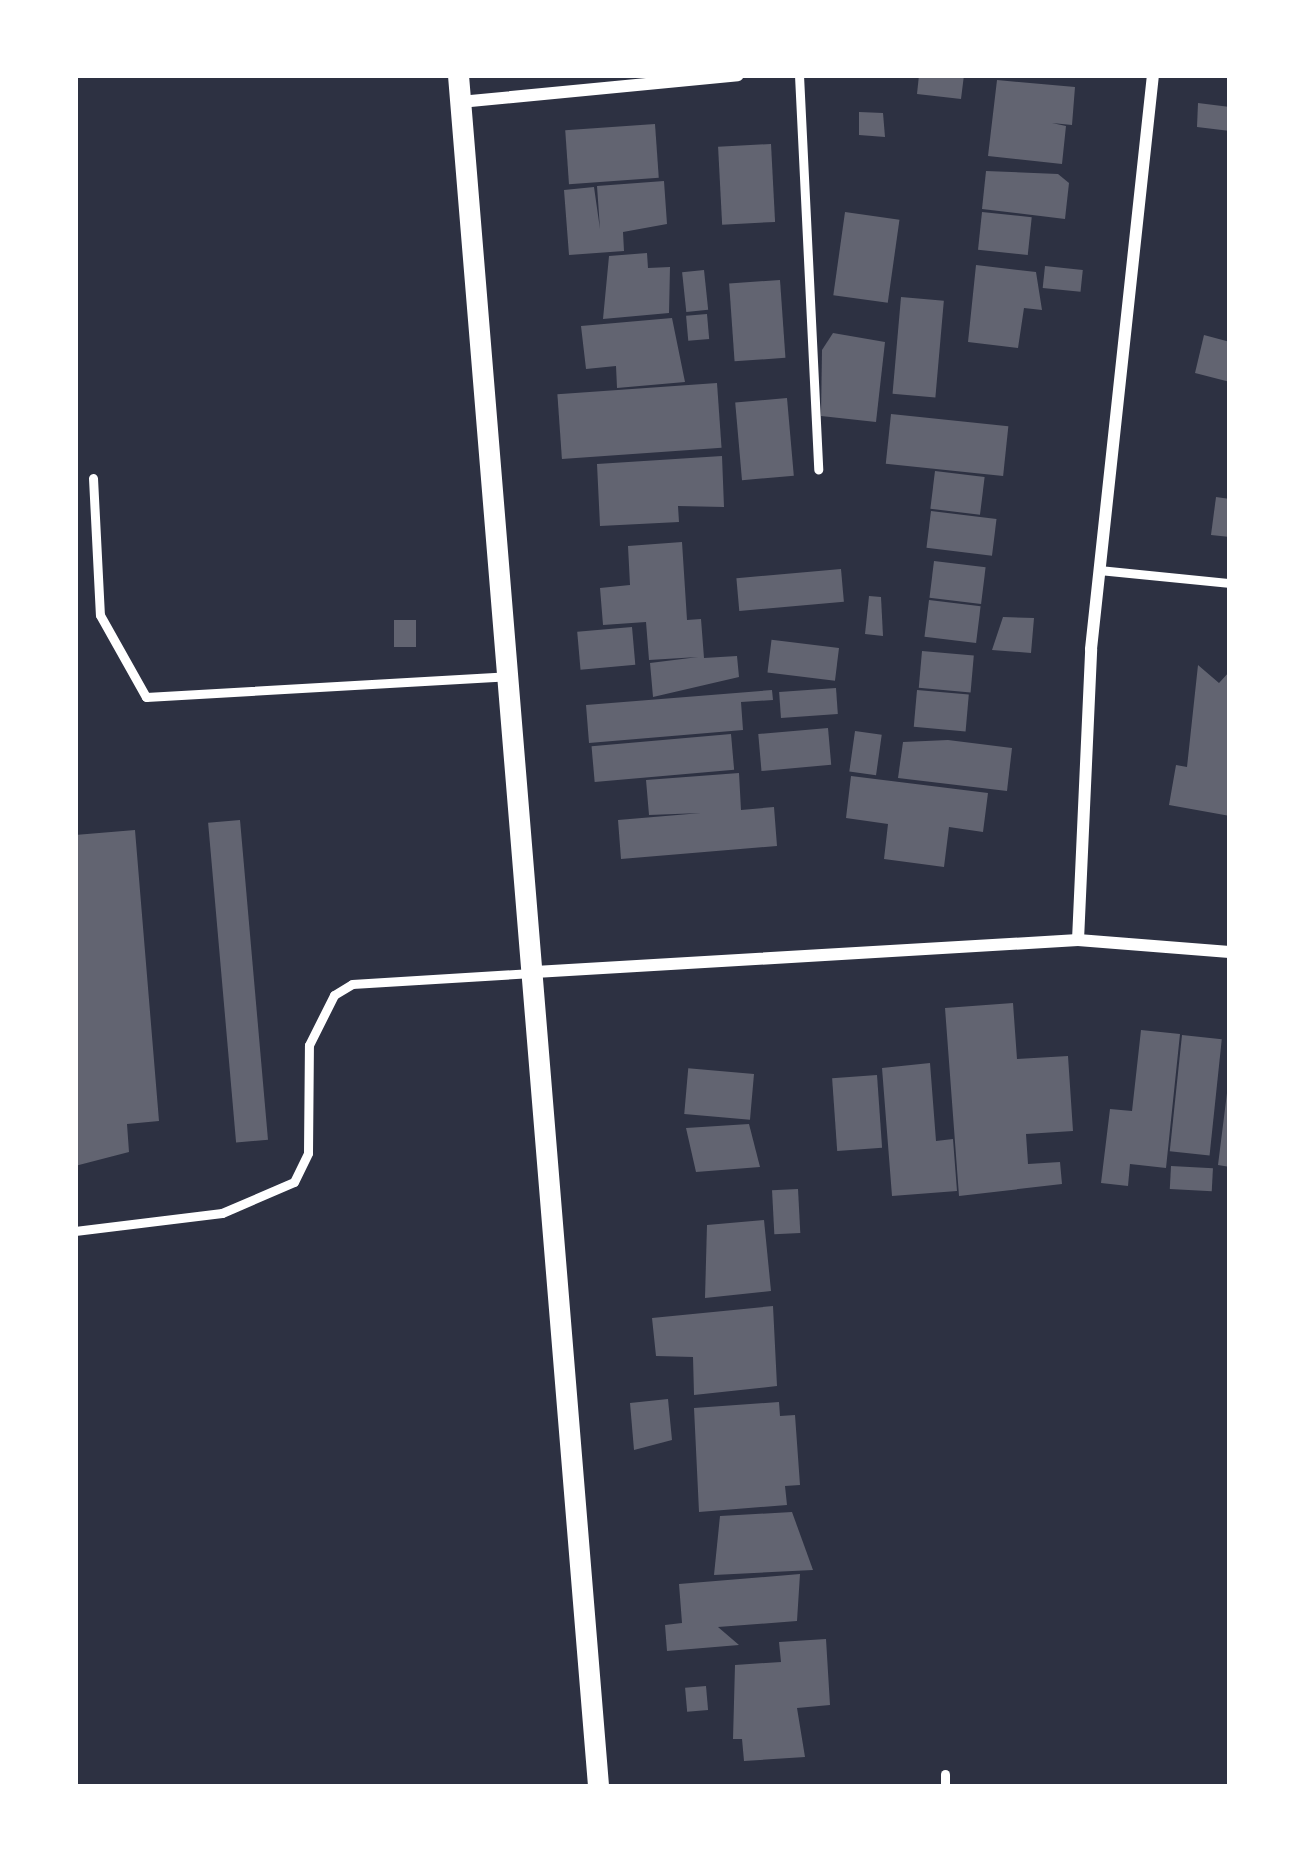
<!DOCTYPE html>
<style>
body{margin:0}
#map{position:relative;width:1305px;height:1862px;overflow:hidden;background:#2d3142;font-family:"Open Sans",sans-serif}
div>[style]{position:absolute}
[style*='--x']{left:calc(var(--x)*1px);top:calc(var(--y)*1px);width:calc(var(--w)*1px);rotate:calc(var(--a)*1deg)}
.building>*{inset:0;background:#626471;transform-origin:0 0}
.service>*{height:9px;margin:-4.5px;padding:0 4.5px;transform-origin:4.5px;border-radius:4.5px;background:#fff}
.minor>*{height:12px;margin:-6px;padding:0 6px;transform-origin:6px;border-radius:6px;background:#fff}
.tertiary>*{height:21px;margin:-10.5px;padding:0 10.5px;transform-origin:10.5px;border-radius:10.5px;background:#fff}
span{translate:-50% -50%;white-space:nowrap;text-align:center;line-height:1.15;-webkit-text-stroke:12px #fff;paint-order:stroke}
.frame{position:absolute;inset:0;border:78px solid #fff;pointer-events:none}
</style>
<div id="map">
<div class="building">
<i style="clip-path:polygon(919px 75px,964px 75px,961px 99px,917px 94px)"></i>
<i style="clip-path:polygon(997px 80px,1075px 87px,1072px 125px,1052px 123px,1066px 126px,1062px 164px,988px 156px)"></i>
<i style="clip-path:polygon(1198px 103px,1230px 107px,1230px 131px,1197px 127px)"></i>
<i style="clip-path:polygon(859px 112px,883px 113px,885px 137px,859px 135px)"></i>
<i style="left:655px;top:124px;width:54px;height:90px;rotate:86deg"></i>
<i style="left:771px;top:144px;width:78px;height:53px;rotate:87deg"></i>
<i style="clip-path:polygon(986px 171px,1058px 174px,1069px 183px,1065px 219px,982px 209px)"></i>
<i style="clip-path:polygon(664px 181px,667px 224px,623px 232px,624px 251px,569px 255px,564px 190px,594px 187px,600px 229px,597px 186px)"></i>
<i style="left:845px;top:212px;width:55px;height:84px;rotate:8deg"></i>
<i style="left:982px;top:212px;width:50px;height:38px;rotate:6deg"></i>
<i style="clip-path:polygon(647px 253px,648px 268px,670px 267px,669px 313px,603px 319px,609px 256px)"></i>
<i style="clip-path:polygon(976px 265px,1036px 272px,1042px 310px,1024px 308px,1018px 348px,968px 342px)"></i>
<i style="left:1045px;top:266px;width:38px;height:22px;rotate:6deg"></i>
<i style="left:704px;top:270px;width:40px;height:22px;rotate:84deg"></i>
<i style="left:780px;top:280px;width:78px;height:51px;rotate:86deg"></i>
<i style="left:901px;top:297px;width:43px;height:97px;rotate:5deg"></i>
<i style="left:707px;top:314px;width:25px;height:21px;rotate:85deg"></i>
<i style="clip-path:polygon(672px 318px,685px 382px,617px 388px,616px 366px,586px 369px,581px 326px)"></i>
<i style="clip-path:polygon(833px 333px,885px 342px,876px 422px,821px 416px,822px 350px)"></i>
<i style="clip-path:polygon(1204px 335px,1230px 342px,1230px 382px,1195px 373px)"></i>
<i style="left:717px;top:383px;width:65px;height:160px;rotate:86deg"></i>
<i style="left:787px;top:398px;width:78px;height:52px;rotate:85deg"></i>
<i style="left:891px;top:414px;width:118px;height:50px;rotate:6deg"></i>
<i style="clip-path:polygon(722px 456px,724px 507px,678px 506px,679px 522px,600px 526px,597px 464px)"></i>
<i style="left:935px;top:471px;width:50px;height:38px;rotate:7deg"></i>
<i style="clip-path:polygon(1216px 497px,1230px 499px,1230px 537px,1211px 535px)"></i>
<i style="left:931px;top:511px;width:66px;height:37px;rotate:7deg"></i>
<i style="clip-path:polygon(682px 542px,687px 620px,701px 619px,704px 658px,737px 656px,739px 677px,653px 697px,650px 663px,698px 657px,649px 660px,646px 622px,603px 625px,600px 588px,630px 585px,628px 546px)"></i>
<i style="left:934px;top:561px;width:52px;height:37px;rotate:7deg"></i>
<i style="left:841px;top:569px;width:33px;height:105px;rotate:85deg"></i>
<i style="clip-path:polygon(869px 596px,881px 597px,883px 636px,865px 634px)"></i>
<i style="left:929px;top:600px;width:52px;height:37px;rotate:7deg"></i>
<i style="clip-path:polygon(1003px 617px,1034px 618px,1031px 653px,992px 650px)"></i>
<i style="left:394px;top:620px;width:22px;height:27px"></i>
<i style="left:632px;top:627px;width:38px;height:55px;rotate:85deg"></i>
<i style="left:839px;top:648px;width:33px;height:68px;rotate:97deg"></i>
<i style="left:922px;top:651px;width:52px;height:37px;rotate:5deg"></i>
<i style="clip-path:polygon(1198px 665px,1219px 683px,1230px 671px,1230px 816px,1169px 805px,1176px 765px,1187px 767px)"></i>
<i style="left:836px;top:688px;width:26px;height:57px;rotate:86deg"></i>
<i style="clip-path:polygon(772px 690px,773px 700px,741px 702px,743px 730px,589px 743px,586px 705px)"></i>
<i style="left:917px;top:690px;width:52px;height:37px;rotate:5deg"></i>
<i style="left:828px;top:728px;width:37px;height:70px;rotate:85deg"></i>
<i style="left:855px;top:731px;width:27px;height:41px;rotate:8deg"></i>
<i style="left:731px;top:734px;width:36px;height:140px;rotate:85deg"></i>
<i style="clip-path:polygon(948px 740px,1012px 748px,1007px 791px,898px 778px,903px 742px)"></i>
<i style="clip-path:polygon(739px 773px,741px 810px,774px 807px,777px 846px,621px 859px,618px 820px,701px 813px,649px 815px,646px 780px)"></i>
<i style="clip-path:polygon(851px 776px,988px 793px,983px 832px,949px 827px,944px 867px,884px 859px,888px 824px,846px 818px)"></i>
<i style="left:240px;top:820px;width:321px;height:32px;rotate:85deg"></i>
<i style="clip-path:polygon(135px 830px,159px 1121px,127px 1124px,129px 1152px,75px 1166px,75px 835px)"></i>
<i style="clip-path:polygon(1013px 1003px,1017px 1059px,1068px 1056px,1073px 1131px,1026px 1134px,1028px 1164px,1060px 1162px,1062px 1184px,959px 1196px,945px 1008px)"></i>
<i style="clip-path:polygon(1141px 1030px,1180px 1034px,1166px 1168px,1130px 1164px,1128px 1186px,1101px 1183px,1110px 1109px,1132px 1111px)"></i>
<i style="left:1182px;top:1035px;width:40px;height:117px;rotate:6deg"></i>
<i style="clip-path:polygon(930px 1063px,936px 1141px,953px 1139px,957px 1191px,892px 1196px,882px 1068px)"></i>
<i style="clip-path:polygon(1230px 1069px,1230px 1167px,1218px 1165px)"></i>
<i style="left:754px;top:1074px;width:46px;height:66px;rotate:95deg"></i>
<i style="left:877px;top:1075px;width:73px;height:45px;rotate:86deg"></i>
<i style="clip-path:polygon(749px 1124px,760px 1167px,696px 1172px,686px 1128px)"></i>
<i style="left:1171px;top:1166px;width:42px;height:23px;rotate:3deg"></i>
<i style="left:798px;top:1189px;width:44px;height:26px;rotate:87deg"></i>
<i style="clip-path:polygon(764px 1220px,771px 1291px,705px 1298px,707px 1225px)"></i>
<i style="clip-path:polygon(773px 1306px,777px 1386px,694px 1395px,693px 1357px,656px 1356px,652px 1318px)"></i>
<i style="clip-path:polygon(668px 1399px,672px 1440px,634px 1450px,630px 1403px)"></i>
<i style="clip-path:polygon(779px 1402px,780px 1416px,795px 1415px,800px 1485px,785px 1486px,787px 1505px,699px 1512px,694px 1408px)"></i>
<i style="clip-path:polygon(792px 1512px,813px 1570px,714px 1575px,720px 1516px)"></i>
<i style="clip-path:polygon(800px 1574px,797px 1621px,718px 1627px,739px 1645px,667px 1651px,665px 1625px,682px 1623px,679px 1584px)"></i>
<i style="clip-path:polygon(826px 1639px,830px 1705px,797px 1708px,805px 1757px,744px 1761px,742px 1739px,733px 1739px,735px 1665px,781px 1662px,779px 1642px)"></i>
<i style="left:706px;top:1686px;width:24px;height:21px;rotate:85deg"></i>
</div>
<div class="service">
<i style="--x:799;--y:75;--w:395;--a:87.2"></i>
<i style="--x:93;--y:478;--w:137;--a:87.1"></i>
<i style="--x:100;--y:615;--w:94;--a:60.7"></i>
<i style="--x:146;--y:697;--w:362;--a:-3.3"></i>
<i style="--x:1099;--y:570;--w:132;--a:5.7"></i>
<i style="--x:75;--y:1231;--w:148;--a:-7"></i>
<i style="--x:222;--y:1213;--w:78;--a:-23.3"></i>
<i style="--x:294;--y:1182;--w:32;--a:-64"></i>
<i style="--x:308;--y:1153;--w:108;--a:-89.5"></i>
<i style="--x:309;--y:1045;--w:56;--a:-63.4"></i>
<i style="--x:334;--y:995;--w:21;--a:-31"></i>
<i style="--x:352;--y:984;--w:180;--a:-3.5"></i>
<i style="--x:945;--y:1774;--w:13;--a:90"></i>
</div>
<div class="minor">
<i style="--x:460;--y:102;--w:279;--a:-5.5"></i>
<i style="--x:1078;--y:940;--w:291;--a:-87.4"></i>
<i style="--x:1091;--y:649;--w:577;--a:-83.84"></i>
<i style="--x:535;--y:972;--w:544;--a:-3.37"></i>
<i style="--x:1078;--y:940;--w:152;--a:4.5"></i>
</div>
<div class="tertiary">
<i style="--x:458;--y:75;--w:1718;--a:85.32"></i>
</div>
<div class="frame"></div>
</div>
